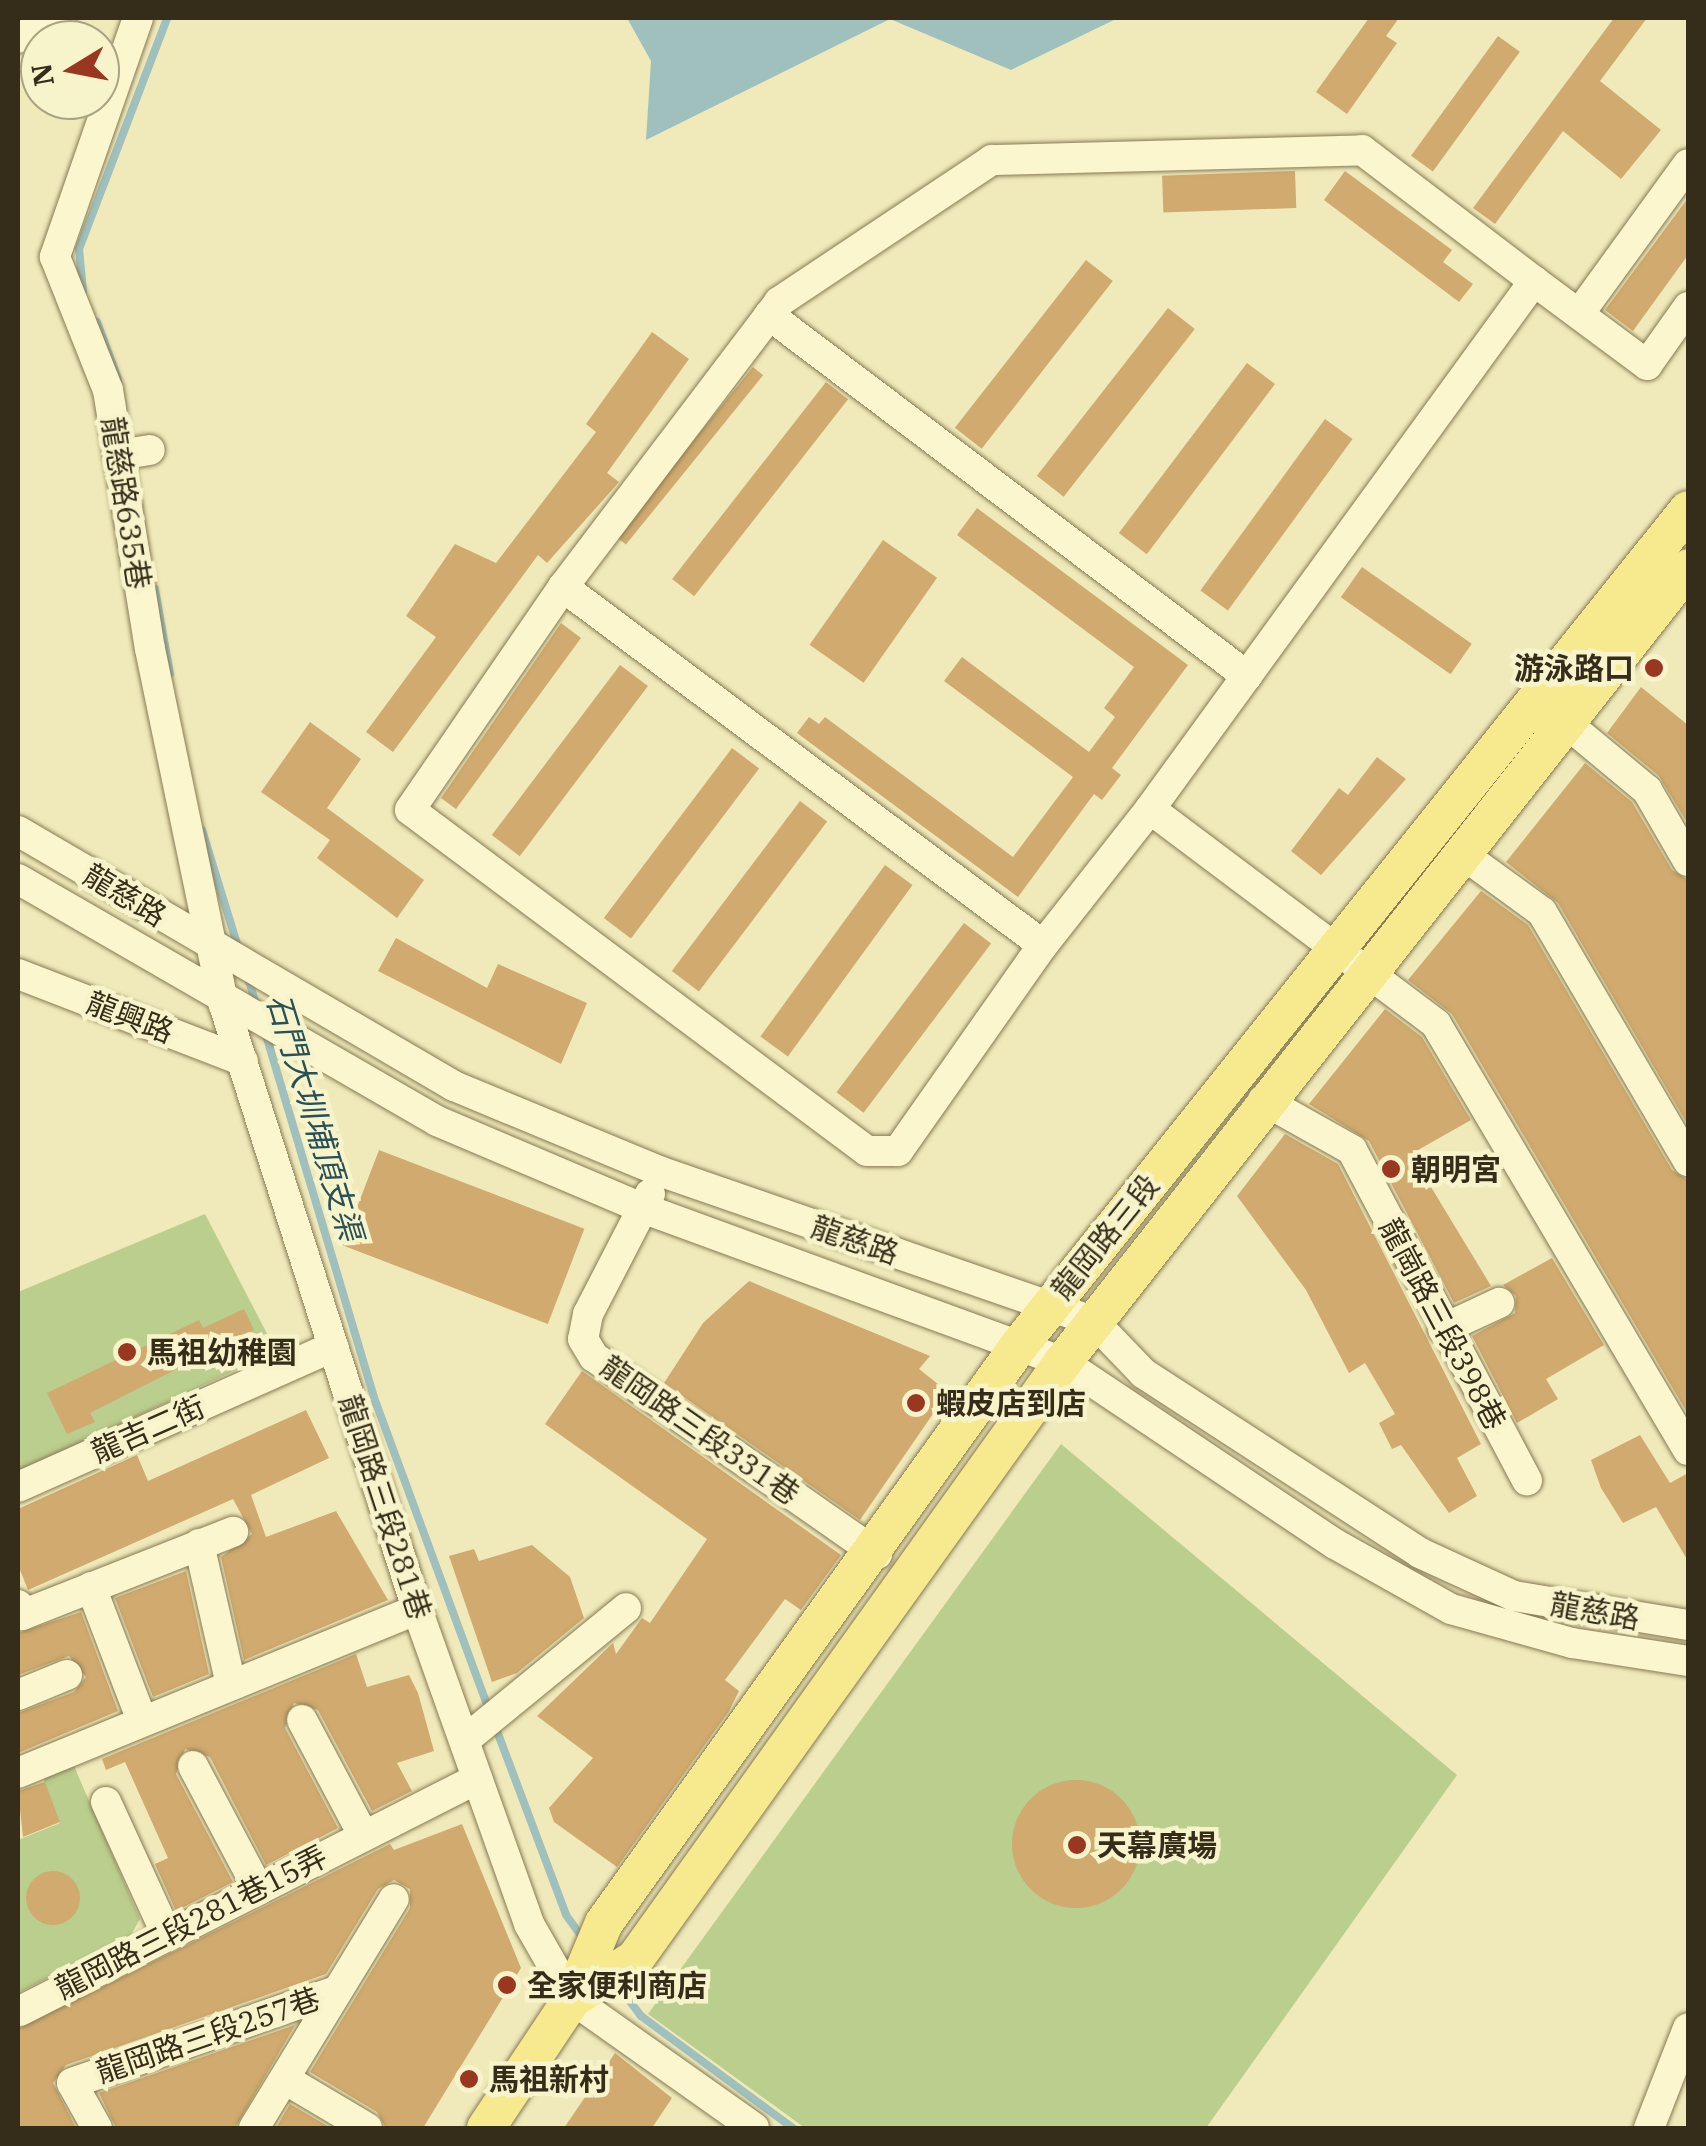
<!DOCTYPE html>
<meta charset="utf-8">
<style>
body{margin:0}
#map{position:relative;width:1706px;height:2146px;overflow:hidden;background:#f0eaba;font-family:"IBM Plex Serif","Noto Sans TC",serif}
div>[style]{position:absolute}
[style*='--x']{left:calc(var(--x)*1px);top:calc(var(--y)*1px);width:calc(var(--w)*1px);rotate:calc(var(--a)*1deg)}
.green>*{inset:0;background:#bace8e}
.water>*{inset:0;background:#9fc0bd}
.stream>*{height:8px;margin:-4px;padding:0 4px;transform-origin:4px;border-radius:4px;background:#9fc0bd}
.building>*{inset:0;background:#d0aa6e;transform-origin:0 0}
.round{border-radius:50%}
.roads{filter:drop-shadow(0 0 2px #877954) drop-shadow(0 0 2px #877954)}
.minor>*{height:30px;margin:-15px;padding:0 15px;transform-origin:15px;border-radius:15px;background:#fbf6cd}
.major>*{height:38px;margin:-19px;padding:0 19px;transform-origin:19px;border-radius:19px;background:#f7ea8e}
.dots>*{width:28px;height:28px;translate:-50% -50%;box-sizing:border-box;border:5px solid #f7f3ca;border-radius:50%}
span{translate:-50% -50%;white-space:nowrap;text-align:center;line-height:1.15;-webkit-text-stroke:9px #f7f3ca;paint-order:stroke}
.street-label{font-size:30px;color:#352c1a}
.poi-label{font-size:30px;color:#352c1a;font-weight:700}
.right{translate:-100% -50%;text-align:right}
.left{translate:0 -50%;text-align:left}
.water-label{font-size:32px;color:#285056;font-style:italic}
.frame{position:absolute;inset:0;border:20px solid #352c1a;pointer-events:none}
.north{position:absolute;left:20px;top:20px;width:100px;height:100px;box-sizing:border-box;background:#f7f3ca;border:2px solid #a9a384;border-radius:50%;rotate:260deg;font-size:28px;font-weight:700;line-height:40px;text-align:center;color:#352c1a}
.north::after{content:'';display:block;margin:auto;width:35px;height:45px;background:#993721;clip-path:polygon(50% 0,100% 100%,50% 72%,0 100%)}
</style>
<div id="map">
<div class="green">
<i style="clip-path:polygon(205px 1214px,276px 1351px,18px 1472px,18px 1292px)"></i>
<i style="clip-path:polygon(1061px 1444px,1457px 1775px,1206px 2128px,805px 2128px,648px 2014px)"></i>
<i style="clip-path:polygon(71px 1759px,140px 1919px,131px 1935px,18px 1993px,18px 1840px,60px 1823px,42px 1775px)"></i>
</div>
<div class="water">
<i style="clip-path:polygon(627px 18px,1118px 18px,1011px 70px,890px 19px,646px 140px,651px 61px)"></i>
</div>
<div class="stream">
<i style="--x:83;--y:291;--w:42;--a:-95.4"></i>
<i style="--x:79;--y:249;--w:247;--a:-69.1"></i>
<i style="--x:97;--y:322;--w:61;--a:69.8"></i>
<i style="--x:155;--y:589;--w:86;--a:80"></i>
<i style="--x:202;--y:830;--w:126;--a:72.9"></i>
<i style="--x:248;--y:978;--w:30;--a:73"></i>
<i style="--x:266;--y:1035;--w:384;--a:73.4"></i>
<i style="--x:376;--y:1403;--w:327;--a:69.8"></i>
<i style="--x:494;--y:1723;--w:205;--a:69.4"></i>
<i style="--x:566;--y:1915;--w:31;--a:54"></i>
<i style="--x:616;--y:1983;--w:41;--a:52.9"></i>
<i style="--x:641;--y:2016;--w:189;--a:36.4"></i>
</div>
<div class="building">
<i style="clip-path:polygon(1369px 18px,1399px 18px,1386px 36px,1397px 43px,1347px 114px,1316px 92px)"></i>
<i style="clip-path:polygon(1614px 18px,1647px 18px,1600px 81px,1661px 130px,1621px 179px,1563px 131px,1495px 224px,1473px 208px)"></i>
<i style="left:1498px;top:36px;width:27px;height:148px;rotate:36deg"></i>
<i style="left:1295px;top:171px;width:37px;height:133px;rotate:88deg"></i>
<i style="clip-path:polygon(1345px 171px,1452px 250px,1443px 262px,1473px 284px,1459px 302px,1324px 200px)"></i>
<i style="clip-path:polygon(1688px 198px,1688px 255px,1633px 331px,1605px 310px)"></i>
<i style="left:1086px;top:260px;width:34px;height:213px;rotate:38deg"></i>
<i style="left:1168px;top:308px;width:34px;height:213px;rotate:38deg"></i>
<i style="clip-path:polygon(652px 332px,689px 359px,607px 473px,619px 482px,547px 563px,538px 555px,393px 752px,366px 732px,436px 637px,406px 616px,455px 544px,496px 563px,596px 432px,586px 424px)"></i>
<i style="left:1247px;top:363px;width:35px;height:213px;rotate:37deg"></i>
<i style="left:753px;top:367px;width:13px;height:218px;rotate:39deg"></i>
<i style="left:826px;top:382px;width:28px;height:250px;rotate:38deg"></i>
<i style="left:1325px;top:419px;width:34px;height:212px;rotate:36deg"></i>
<i style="clip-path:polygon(977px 508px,1188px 665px,1112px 768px,1121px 775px,1102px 800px,1094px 794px,1018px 897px,797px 733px,809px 717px,819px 724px,825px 717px,1013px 857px,1073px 777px,944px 681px,962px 657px,1089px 752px,1115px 717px,1104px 708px,1134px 667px,957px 535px)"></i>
<i style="left:883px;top:540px;width:66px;height:128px;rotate:35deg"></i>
<i style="left:1362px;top:567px;width:134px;height:37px;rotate:35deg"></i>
<i style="clip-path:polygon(561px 623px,581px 638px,456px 809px,441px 798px)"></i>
<i style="left:620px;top:665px;width:35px;height:213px;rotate:37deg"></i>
<i style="clip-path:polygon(1641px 687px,1688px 725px,1688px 824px,1659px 776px,1607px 733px)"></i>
<i style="clip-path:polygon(310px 722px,361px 759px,327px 808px,424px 880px,397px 918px,317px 858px,330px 840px,261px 792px)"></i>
<i style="left:732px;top:748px;width:34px;height:213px;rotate:37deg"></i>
<i style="clip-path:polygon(1377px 757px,1406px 779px,1321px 875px,1291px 851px,1339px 788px,1348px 795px)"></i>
<i style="clip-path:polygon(1585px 763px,1632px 802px,1672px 870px,1688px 880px,1688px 1125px,1558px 903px,1506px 862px)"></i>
<i style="left:800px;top:801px;width:34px;height:213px;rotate:37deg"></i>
<i style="left:885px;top:865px;width:34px;height:212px;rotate:36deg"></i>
<i style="clip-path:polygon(1481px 891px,1528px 925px,1672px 1170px,1688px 1180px,1688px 1414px,1452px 1014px,1408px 980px)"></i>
<i style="left:964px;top:923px;width:34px;height:212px;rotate:37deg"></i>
<i style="clip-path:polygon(396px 938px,487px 988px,498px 964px,587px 1003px,561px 1064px,378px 971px)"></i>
<i style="clip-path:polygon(1385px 1009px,1422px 1037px,1471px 1120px,1411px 1154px,1491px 1286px,1454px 1303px,1369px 1141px,1309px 1104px)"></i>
<i style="clip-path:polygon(1285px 1134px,1338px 1164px,1481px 1444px,1457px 1458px,1477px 1496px,1449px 1513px,1401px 1445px,1392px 1449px,1379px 1423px,1395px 1414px,1365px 1363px,1349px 1373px,1306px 1290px,1237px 1196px)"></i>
<i style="left:379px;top:1150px;width:220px;height:102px;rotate:21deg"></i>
<i style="clip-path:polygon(1552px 1258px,1604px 1345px,1546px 1379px,1558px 1399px,1517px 1423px,1472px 1336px,1515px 1313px,1516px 1296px,1503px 1285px)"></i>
<i style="clip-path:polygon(749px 1281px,930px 1356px,919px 1369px,948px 1392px,860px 1520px,664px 1383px,703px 1323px)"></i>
<i style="clip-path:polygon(244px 1309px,254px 1330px,90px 1413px,95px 1422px,67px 1434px,47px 1393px,199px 1320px,203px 1328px)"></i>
<i style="clip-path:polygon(582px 1371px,841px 1555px,801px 1610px,785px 1599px,725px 1680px,739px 1691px,729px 1711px,617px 1867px,554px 1822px,549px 1808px,593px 1758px,537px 1716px,613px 1643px,616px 1654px,642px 1618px,650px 1623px,707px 1539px,545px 1424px)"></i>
<i style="clip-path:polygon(306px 1410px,329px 1458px,251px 1495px,266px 1537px,336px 1511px,388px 1600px,244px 1660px,221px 1557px,252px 1534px,233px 1499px,28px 1590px,18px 1565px,18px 1509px,137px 1455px,148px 1481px)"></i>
<i style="clip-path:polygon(1640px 1435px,1670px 1483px,1688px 1473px,1688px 1561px,1656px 1507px,1623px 1523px,1601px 1488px,1591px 1460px)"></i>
<i style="clip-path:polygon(532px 1545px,570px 1577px,584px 1618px,517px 1673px,492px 1682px,449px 1556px,474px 1549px,479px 1561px)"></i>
<i style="clip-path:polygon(186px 1571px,209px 1674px,153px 1697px,115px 1598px)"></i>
<i style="clip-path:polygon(81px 1612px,118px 1711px,18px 1753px,18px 1713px,74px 1692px,86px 1677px,69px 1656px,18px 1675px,18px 1633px)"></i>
<i style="clip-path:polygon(356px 1654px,367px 1687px,409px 1675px,418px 1693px,434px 1751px,397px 1763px,412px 1791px,372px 1811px,318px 1710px,294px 1703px,285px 1728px,338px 1828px,266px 1865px,210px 1757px,185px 1749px,176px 1774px,233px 1882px,176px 1911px,155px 1864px,168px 1858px,125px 1762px,106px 1770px,102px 1759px)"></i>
<i class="round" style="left:1012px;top:1780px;width:128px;height:128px"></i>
<i style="clip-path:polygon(45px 1782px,60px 1822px,23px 1837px,18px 1791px)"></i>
<i style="clip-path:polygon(462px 1824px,521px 1968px,423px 2128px,386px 2128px,377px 2112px,310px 2072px,410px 1908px,410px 1889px,394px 1880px,378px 1889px,326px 1974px,66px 2065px,53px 2083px,76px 2128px,18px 2128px,18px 2029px,390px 1844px,394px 1850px)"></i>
<i class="round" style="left:26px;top:1871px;width:54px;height:54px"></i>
<i style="clip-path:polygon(295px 2025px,235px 2128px,116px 2128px,99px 2093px)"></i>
<i style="clip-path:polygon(615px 2053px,672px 2098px,652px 2128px,564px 2128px)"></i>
<i style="clip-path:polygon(290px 2104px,331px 2128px,276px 2128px)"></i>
</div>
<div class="roads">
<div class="minor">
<i style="--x:138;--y:18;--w:253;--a:109.2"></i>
<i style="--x:55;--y:257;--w:143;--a:68.3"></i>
<i style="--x:108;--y:390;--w:262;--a:80.8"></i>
<i style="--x:150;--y:649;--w:364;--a:78.3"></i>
<i style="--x:224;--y:1005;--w:634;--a:72.28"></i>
<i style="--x:417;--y:1609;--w:334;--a:70.4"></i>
<i style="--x:529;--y:1924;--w:86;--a:60.2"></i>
<i style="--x:572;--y:1999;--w:223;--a:35.3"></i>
<i style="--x:18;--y:38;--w:47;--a:-25.5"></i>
<i style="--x:1534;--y:281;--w:141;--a:36.6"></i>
<i style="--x:1647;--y:365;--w:71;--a:-54.7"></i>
<i style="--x:1579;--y:314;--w:185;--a:-54"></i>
<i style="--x:769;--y:315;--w:599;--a:37.06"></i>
<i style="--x:118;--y:455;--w:32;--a:-9"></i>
<i style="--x:563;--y:587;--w:270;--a:124.5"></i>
<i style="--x:410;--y:810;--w:570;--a:36.73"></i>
<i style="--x:867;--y:1151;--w:31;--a:0"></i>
<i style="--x:898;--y:1151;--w:252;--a:-54.9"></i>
<i style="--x:1565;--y:722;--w:107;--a:39.7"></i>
<i style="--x:1647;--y:790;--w:82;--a:60"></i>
<i style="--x:1150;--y:809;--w:173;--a:128.2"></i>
<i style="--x:1043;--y:945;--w:599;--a:-143.28"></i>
<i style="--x:563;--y:587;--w:358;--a:-52.8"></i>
<i style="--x:779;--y:302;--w:256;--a:-33.7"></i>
<i style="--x:992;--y:160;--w:370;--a:-1.5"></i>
<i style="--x:1362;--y:150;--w:216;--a:37.3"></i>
<i style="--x:1534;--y:281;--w:653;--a:126.03"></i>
<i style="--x:1150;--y:809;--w:358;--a:36.9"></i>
<i style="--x:1436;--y:1024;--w:495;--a:59.4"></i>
<i style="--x:18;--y:831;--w:505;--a:30.32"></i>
<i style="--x:454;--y:1086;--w:225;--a:22.5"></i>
<i style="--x:662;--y:1172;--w:457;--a:19.1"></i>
<i style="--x:1094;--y:1322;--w:71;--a:46.1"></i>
<i style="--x:1143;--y:1373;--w:330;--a:33"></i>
<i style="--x:1420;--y:1553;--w:103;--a:24.6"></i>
<i style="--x:1514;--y:1596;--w:176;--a:9.5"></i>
<i style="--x:1461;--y:853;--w:100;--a:36.1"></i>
<i style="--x:1542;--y:912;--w:289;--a:59.6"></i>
<i style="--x:18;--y:879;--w:484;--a:30"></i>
<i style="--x:437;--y:1121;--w:223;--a:23"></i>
<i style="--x:642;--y:1208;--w:448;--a:20.1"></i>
<i style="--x:1063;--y:1362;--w:327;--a:33.8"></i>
<i style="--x:1335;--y:1544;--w:133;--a:29.3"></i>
<i style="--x:1451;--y:1609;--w:126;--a:15.7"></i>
<i style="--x:1572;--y:1643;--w:117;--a:8.8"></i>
<i style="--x:18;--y:974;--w:241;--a:21.1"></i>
<i style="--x:1263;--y:1100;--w:102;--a:29.3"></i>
<i style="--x:1352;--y:1150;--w:374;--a:62.1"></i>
<i style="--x:650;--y:1194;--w:135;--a:117.3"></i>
<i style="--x:588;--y:1314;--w:25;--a:101"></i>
<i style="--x:583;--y:1339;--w:21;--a:59"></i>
<i style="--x:594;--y:1357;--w:345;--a:34.8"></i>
<i style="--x:1443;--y:1329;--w:62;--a:-24.9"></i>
<i style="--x:18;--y:1487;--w:345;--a:-24"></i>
<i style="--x:199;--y:1544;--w:140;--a:77.2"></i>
<i style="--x:91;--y:1587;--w:140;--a:69.1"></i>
<i style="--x:18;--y:1605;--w:11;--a:68"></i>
<i style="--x:22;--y:1615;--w:227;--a:-21.5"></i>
<i style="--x:18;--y:1695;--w:53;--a:-22.2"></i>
<i style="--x:302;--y:1720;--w:128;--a:62"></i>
<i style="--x:465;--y:1740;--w:208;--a:-39.3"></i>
<i style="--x:193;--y:1766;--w:139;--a:62.1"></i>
<i style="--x:18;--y:1773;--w:431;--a:-22.3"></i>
<i style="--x:106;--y:1802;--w:144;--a:65.4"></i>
<i style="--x:20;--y:2011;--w:513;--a:-26.92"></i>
<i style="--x:288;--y:2081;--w:92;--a:30.7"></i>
<i style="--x:97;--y:2128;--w:51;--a:-119.1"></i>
<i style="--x:72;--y:2083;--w:280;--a:-19.2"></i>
<i style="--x:254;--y:2128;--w:268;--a:-58.6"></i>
<i style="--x:1649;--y:2128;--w:107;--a:-68.7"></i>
</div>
<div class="major">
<i style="--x:572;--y:1999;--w:75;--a:-32.4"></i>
<i style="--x:635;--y:1959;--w:735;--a:-54.36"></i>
<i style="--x:1063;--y:1362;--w:1010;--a:-51.79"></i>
<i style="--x:486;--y:2128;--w:155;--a:-56.3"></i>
<i style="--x:572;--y:1999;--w:82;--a:-67.2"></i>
<i style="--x:604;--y:1923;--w:709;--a:-54.29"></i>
<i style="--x:1018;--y:1347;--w:1072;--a:-51.32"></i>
</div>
</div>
<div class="dots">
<i style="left:1654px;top:668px;background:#993721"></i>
<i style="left:1391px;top:1169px;background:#993721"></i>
<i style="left:127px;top:1352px;background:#993721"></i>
<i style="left:916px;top:1403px;background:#993721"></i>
<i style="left:1077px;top:1845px;background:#993721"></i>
<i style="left:507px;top:1985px;background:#993721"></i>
<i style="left:469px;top:2079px;background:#993721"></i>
</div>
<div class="street-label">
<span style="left:126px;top:503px;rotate:81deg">龍慈路635巷</span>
<span style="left:125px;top:895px;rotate:31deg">龍慈路</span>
<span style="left:130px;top:1017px;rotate:21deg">龍興路</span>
<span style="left:1105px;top:1237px;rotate:-51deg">龍岡路三段</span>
<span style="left:855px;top:1240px;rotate:19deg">龍慈路</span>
<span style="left:1443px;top:1324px;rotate:62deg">龍崗路三段398巷</span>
<span style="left:148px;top:1429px;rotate:-24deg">龍吉二街</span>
<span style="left:700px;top:1430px;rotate:35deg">龍岡路三段331巷</span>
<span style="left:385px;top:1507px;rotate:72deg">龍岡路三段281巷</span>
<span style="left:1595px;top:1611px;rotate:10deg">龍慈路</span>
<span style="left:191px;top:1922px;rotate:-27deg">龍岡路三段281巷15弄</span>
<span style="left:208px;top:2035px;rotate:-19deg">龍岡路三段257巷</span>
</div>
<div class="poi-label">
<span class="right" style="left:1634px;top:668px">游泳路口</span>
<span class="left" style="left:1411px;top:1169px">朝明宮</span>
<span class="left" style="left:147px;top:1352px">馬祖幼稚園</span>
<span class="left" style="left:936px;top:1403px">蝦皮店到店</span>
<span class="left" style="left:1097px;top:1845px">天幕廣場</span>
<span class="left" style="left:527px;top:1985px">全家便利商店</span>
<span class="left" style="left:489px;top:2079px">馬祖新村</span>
</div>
<div class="water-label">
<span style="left:315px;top:1117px;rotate:73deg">石門大圳埔頂支渠</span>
</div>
<div class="frame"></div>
<div class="north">N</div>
</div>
